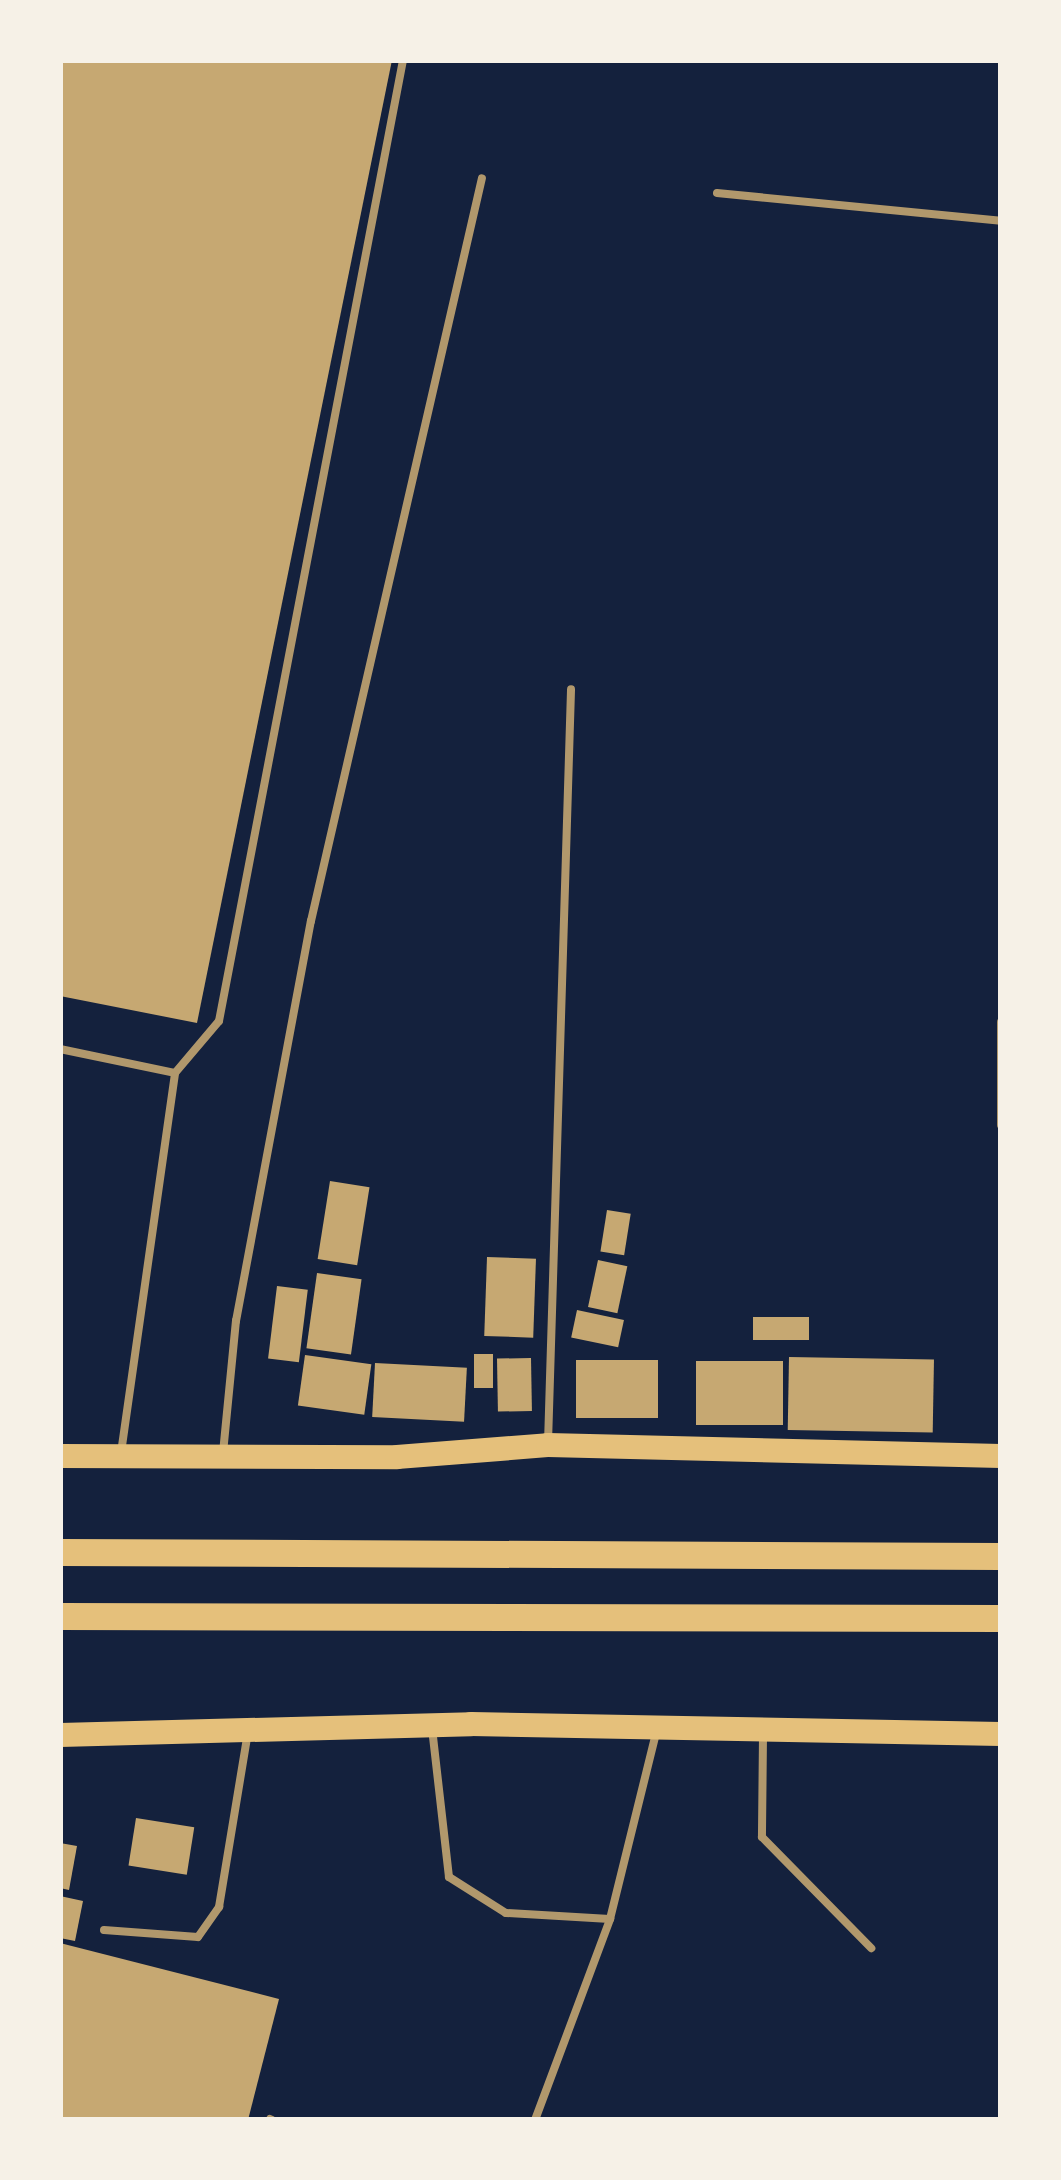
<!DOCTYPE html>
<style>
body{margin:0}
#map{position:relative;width:1061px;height:2180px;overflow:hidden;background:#14213d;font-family:"Archivo Narrow",sans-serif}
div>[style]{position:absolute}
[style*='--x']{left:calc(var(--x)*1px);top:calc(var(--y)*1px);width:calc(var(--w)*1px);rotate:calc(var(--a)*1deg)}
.building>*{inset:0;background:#c6a872;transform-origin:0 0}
.service>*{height:8px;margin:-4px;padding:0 4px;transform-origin:4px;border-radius:4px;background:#b1986c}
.trunk>*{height:24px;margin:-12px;padding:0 12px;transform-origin:12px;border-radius:12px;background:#e5c07b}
.motorway>*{height:27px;margin:-13.5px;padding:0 13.5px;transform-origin:13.5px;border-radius:13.5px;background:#e5c07b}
span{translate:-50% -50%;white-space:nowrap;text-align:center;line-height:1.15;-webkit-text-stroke:9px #f6f1e7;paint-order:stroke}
.frame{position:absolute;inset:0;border:63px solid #f6f1e7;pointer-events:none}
</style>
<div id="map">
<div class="building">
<i style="clip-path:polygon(60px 60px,392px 60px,197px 1023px,60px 996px)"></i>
<i style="left:330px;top:1181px;width:40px;height:79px;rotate:9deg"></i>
<i style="left:607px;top:1210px;width:24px;height:42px;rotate:9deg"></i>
<i style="left:487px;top:1257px;width:49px;height:79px;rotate:2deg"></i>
<i style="left:598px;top:1260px;width:30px;height:48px;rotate:12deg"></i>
<i style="left:317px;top:1273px;width:45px;height:76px;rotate:8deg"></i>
<i style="left:277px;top:1286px;width:31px;height:73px;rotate:7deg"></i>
<i style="left:577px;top:1310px;width:48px;height:28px;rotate:12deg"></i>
<i style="left:753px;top:1317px;width:56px;height:23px"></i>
<i style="left:474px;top:1354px;width:19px;height:34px"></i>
<i style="left:305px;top:1355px;width:67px;height:51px;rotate:8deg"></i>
<i style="left:789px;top:1357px;width:145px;height:73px;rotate:1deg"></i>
<i style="left:531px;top:1358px;width:53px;height:34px;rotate:89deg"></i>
<i style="left:576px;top:1360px;width:82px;height:58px"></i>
<i style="left:783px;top:1361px;width:64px;height:87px;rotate:90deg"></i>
<i style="left:375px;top:1363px;width:92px;height:54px;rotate:3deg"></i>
<i style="left:136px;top:1818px;width:59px;height:48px;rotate:9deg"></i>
<i style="clip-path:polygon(60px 1843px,77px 1846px,69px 1890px,60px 1888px)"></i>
<i style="clip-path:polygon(60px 1896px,83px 1901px,75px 1941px,60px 1938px)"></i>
<i style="clip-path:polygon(60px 1943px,279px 1999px,248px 2120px,60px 2120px)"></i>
</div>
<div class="service">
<i style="--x:717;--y:193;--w:285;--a:5.6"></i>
<i style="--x:1001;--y:1022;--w:103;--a:90"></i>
<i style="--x:60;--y:1049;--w:117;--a:11.8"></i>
<i style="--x:548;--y:1443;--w:754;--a:-88.25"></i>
<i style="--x:121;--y:1453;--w:384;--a:-81.9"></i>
<i style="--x:175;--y:1073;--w:68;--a:-49.8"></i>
<i style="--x:219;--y:1021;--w:978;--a:-79.16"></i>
<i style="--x:223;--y:1453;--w:133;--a:-84.4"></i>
<i style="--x:236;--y:1321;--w:407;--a:-79.4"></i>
<i style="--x:311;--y:921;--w:762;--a:-77.04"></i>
<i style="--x:432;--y:1728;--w:150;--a:83.5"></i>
<i style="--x:449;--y:1877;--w:67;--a:32.3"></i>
<i style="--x:506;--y:1913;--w:104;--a:3.3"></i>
<i style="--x:763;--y:1736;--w:101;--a:90.6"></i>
<i style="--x:762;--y:1837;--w:156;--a:45.5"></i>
<i style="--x:104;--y:1930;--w:94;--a:4.3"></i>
<i style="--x:198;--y:1937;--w:37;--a:-55"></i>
<i style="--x:219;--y:1907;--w:177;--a:-80.6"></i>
<i style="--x:270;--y:2119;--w:2;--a:27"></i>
<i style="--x:535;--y:2120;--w:215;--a:-69.5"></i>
<i style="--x:610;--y:1919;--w:196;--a:-76.1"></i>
</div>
<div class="trunk">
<i style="--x:60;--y:1456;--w:337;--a:0.2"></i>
<i style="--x:397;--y:1457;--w:151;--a:-4.5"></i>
<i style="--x:548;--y:1445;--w:453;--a:1.4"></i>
<i style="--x:60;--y:1735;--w:411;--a:-1.5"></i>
<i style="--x:471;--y:1724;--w:530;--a:1.08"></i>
</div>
<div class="motorway">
<i style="--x:60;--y:1552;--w:941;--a:0.24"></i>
<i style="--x:60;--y:1616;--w:941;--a:0.12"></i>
</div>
<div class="frame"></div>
</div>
